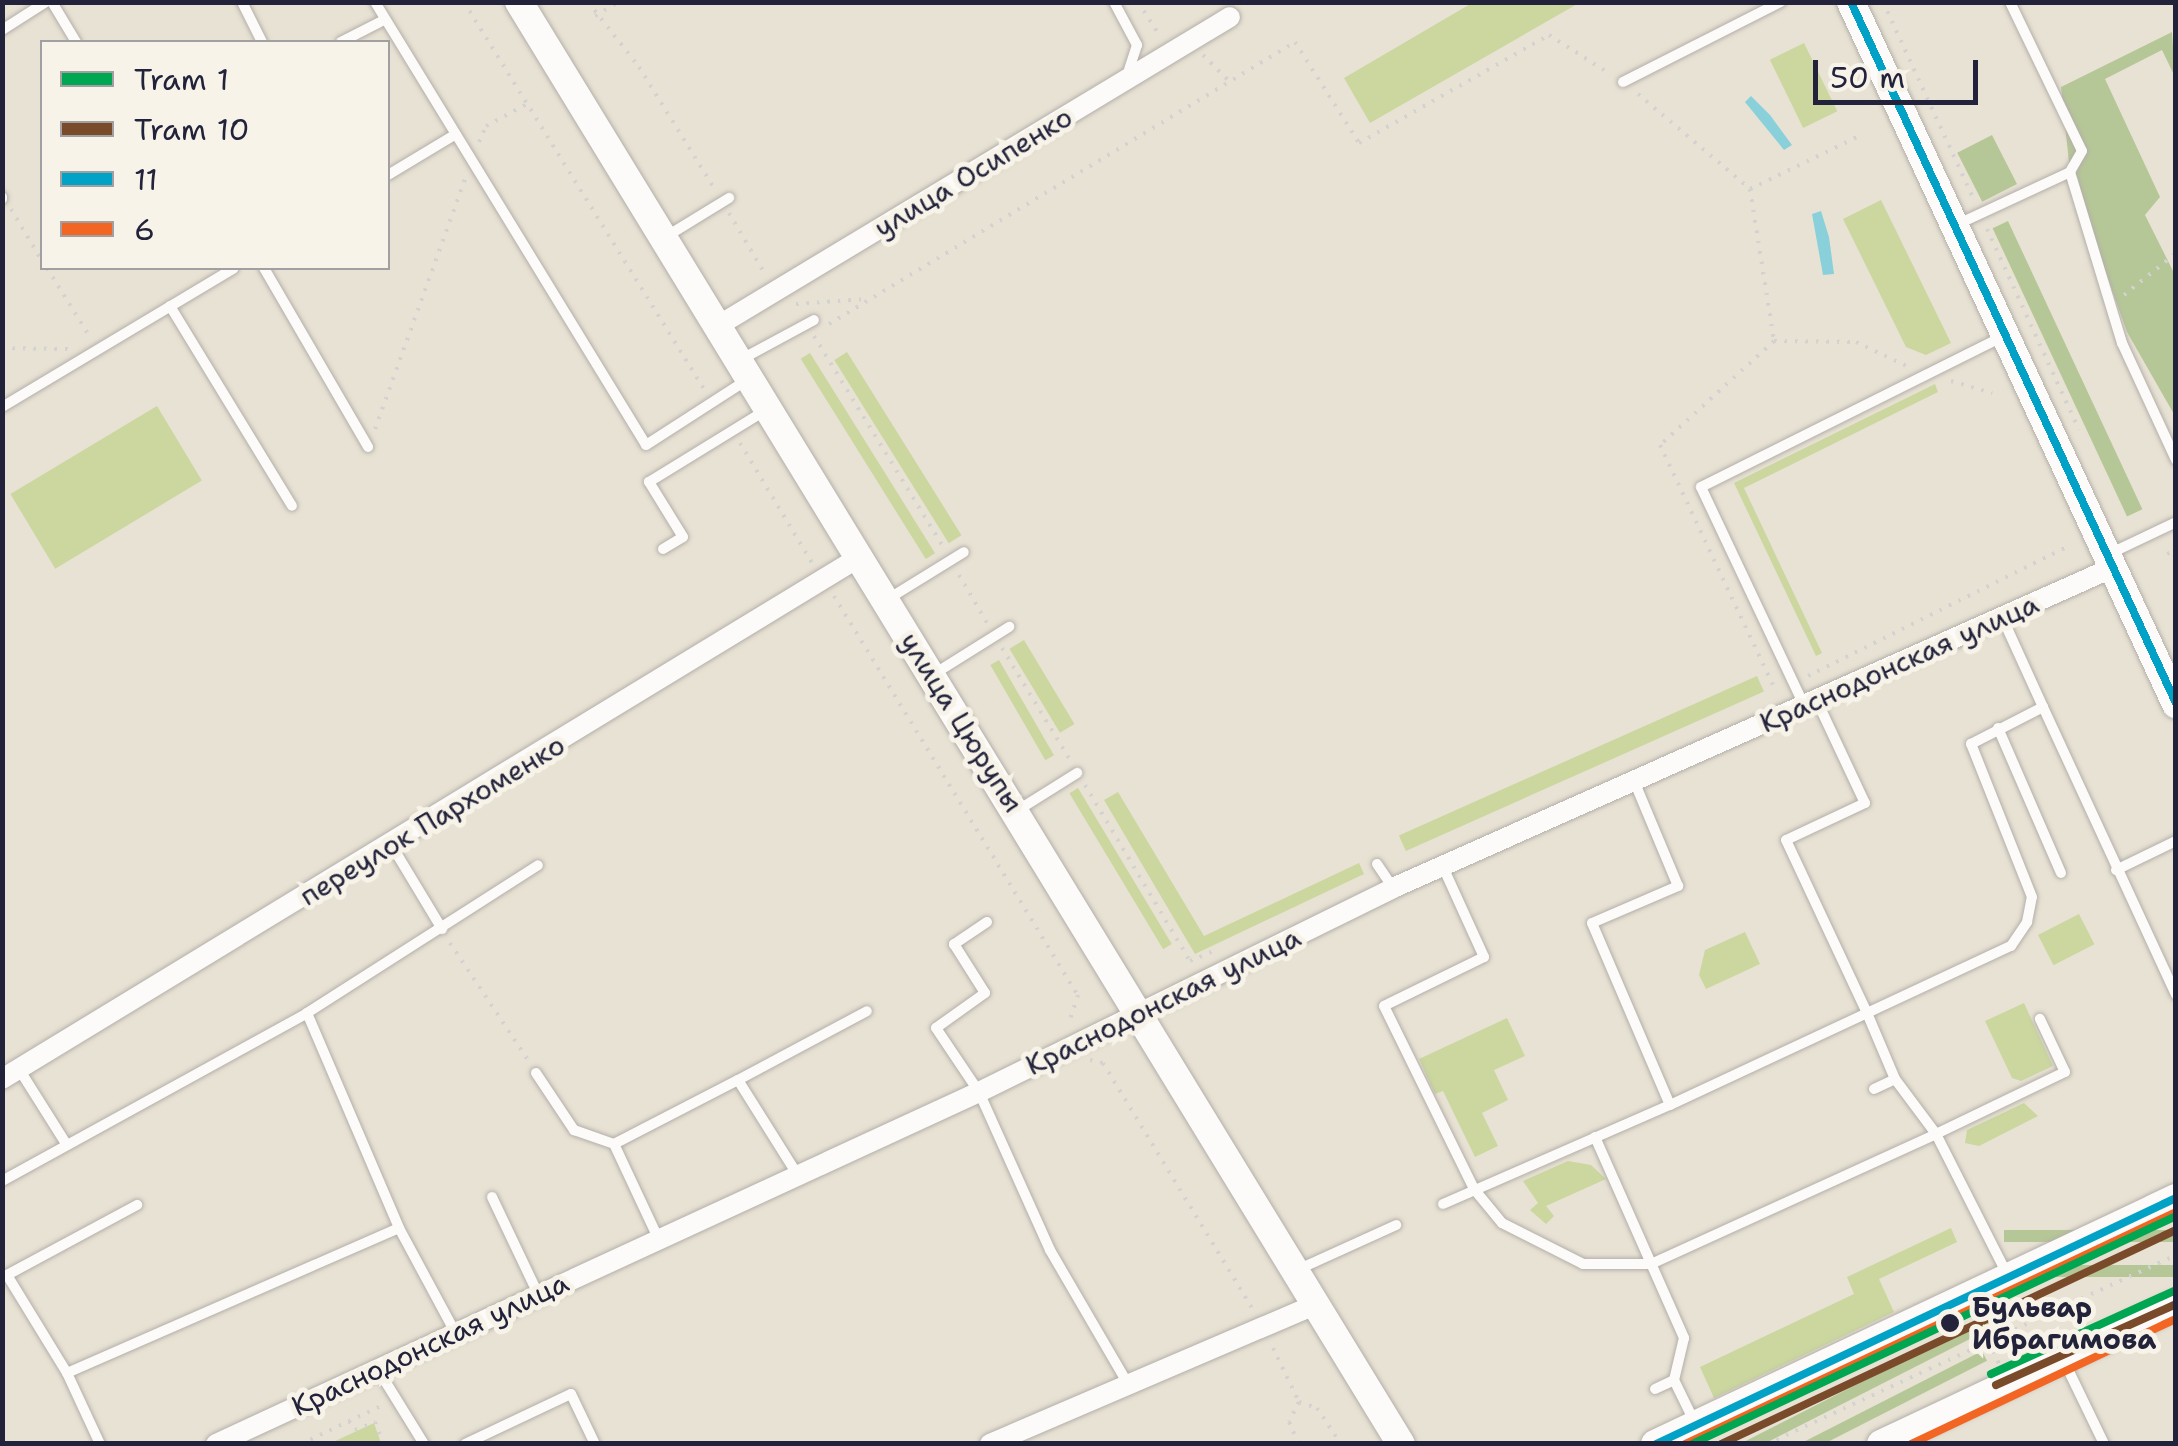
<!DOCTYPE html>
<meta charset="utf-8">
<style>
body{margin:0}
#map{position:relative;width:2178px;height:1446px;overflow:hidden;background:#e8e2d4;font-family:"Shantell Sans",sans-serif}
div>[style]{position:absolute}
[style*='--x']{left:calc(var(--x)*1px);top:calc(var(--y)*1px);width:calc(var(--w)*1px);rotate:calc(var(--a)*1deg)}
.green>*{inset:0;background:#cbd79f;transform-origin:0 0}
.forest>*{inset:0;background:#b6c797;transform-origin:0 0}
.water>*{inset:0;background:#8ad0db}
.path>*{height:4px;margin-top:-2px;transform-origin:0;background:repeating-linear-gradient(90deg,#d3d2d0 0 2.5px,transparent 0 10.5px)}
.roads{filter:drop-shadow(0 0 2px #b3afa9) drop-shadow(0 0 2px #b3afa9)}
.service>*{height:10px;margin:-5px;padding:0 5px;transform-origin:5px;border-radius:5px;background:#fcfbf9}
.minor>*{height:20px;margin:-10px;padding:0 10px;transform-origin:10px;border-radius:10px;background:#fcfbf9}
.secondary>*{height:28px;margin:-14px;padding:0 14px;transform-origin:14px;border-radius:14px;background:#fcfbf9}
.bus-1>*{height:8px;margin:-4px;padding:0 4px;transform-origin:4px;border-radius:4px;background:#02a2c7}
.bus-2>*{height:8px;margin:-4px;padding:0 4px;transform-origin:4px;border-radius:4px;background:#f26522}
.tram-1>*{height:8px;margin:-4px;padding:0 4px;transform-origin:4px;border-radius:4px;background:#00a651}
.tram-2>*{height:8px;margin:-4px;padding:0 4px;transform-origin:4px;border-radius:4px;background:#7a4b2a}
.dots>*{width:28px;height:28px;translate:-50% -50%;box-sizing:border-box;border:5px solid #f7f3e8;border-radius:50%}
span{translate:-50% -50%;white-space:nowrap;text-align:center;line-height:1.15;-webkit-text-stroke:10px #f7f3e8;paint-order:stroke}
.street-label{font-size:28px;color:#22223b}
.stop-label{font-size:28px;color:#22223b;font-weight:700}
.left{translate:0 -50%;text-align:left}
.frame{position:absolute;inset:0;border:5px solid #22223b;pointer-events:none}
.legend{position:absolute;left:40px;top:40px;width:350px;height:230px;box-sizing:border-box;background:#f7f3e8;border:2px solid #a29fa3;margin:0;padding:12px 18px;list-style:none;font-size:30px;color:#22223b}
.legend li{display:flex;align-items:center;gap:20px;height:50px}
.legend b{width:50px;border:2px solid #a29fa3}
.scale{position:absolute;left:1813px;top:60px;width:165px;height:45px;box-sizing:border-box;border:5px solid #22223b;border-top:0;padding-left:12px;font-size:30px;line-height:35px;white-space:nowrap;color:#22223b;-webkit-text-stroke:8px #f7f3e8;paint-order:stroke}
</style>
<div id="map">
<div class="green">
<i style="clip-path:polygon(1472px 3px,1579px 3px,1370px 123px,1344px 78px)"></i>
<i style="left:1804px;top:43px;width:76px;height:38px;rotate:64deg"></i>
<i style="clip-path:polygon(1881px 200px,1951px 343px,1926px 355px,1906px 347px,1843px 219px)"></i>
<i style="left:847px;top:352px;width:216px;height:15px;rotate:58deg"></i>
<i style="left:810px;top:353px;width:236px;height:11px;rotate:58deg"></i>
<i style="clip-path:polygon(1935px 384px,1938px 392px,1744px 488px,1822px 653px,1816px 656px,1734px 483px)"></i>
<i style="left:157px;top:406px;width:87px;height:171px;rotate:59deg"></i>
<i style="left:1024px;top:640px;width:98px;height:17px;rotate:59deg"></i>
<i style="left:999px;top:660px;width:110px;height:10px;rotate:60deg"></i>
<i style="left:1757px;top:676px;width:17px;height:392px;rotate:66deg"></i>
<i style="left:1078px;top:788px;width:182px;height:10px;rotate:59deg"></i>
<i style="clip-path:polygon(1118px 792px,1204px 936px,1359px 863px,1364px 874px,1195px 954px,1104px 800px)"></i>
<i style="left:2079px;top:914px;width:34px;height:46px;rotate:63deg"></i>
<i style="clip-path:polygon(1745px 932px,1760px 964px,1706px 989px,1699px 975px,1705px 950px)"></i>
<i style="clip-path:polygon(2024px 1003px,2053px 1066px,2021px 1081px,2012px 1078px,1985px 1021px)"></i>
<i style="clip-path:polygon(1507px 1018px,1525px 1056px,1494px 1070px,1508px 1100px,1482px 1113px,1498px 1146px,1475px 1157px,1443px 1091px,1435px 1094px,1419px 1059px)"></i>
<i style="clip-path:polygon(2024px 1103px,2038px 1116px,1979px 1146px,1965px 1143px,1967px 1130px)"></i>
<i style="clip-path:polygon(1568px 1161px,1591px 1165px,1606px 1179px,1546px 1206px,1554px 1216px,1546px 1224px,1530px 1210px,1538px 1203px,1523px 1181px)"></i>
<i style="clip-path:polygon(1951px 1228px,1957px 1242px,1879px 1279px,1894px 1312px,1714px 1398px,1700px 1367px,1854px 1294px,1847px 1277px)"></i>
<i style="clip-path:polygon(374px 1423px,381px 1443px,331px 1443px)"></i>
</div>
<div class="forest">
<i style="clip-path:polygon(2172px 32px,2175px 77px,2162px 50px,2105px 79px,2160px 197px,2145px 215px,2175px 275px,2175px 416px,2127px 332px,2070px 172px,2061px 87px)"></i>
<i style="left:1992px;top:135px;width:55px;height:39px;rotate:63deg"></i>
<i style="left:2008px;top:221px;width:318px;height:17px;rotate:65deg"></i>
<i style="left:2175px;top:1230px;width:12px;height:171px;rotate:90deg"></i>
<i style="left:2175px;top:1265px;width:12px;height:160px;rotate:90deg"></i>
<i style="left:1987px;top:1318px;width:11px;height:298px;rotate:63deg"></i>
<i style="left:1982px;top:1351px;width:11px;height:220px;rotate:63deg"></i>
</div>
<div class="water">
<i style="clip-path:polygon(1751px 96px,1770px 115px,1792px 145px,1784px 150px,1745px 102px)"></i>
<i style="clip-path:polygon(1821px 211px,1829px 237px,1834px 274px,1823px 275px,1812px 214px)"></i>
</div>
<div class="path">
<i style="--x:464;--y:2;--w:455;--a:58.2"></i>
<i style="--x:588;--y:2;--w:83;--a:51.9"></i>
<i style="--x:639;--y:67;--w:142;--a:58.2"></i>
<i style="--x:1138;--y:2;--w:40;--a:57.1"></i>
<i style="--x:1883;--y:2;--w:216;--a:65.3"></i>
<i style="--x:595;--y:16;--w:27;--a:-31"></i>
<i style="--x:1203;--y:55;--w:35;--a:45"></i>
<i style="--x:1638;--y:94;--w:147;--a:40.3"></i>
<i style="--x:1750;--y:189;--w:154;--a:81"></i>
<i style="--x:1774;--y:341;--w:154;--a:137.6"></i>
<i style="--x:1660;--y:445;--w:273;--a:64.8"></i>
<i style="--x:479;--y:142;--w:17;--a:-66"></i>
<i style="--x:486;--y:126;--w:47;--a:-28.2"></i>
<i style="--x:1750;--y:189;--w:121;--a:-25.9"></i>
<i style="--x:11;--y:209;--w:61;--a:59.2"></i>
<i style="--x:729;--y:213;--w:71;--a:59.5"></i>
<i style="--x:1987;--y:229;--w:221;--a:65.4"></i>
<i style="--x:47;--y:268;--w:81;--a:58.1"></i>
<i style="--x:2124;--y:295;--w:65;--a:-38.8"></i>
<i style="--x:796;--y:304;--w:70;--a:-4.1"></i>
<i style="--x:829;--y:324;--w:545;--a:-31.18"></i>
<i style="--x:1295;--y:42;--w:120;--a:57.6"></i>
<i style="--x:1359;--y:143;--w:219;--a:-29.6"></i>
<i style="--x:1549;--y:35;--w:72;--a:32.6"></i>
<i style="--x:814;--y:336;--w:245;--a:58.5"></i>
<i style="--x:1774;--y:341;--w:82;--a:0.7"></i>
<i style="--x:1856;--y:342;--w:59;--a:25.3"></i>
<i style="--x:2;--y:348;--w:66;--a:0.9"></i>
<i style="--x:1951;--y:381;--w:43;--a:16.3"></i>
<i style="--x:375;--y:429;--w:266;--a:-70.2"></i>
<i style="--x:740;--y:443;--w:140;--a:59"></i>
<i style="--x:2167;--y:554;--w:10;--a:-24"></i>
<i style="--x:959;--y:575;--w:56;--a:59.7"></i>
<i style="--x:834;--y:596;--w:468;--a:58.6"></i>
<i style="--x:1078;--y:995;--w:28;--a:108"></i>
<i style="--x:1002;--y:648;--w:131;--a:58.7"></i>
<i style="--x:1808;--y:676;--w:287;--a:-26.5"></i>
<i style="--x:1085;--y:785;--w:205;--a:59.2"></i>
<i style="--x:1190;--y:961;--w:26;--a:-23"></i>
<i style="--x:450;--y:943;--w:141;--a:56.3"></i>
<i style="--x:1090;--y:1060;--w:13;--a:13"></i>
<i style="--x:1103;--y:1063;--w:287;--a:58.7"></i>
<i style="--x:1993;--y:1311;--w:26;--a:62"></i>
<i style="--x:1988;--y:1342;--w:25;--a:63"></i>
<i style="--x:1273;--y:1348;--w:60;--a:64.3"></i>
<i style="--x:1299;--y:1402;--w:22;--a:117"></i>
<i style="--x:1289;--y:1422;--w:24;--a:66"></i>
<i style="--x:1299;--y:1402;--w:19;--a:18"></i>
<i style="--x:1317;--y:1408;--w:43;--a:56.3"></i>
<i style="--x:349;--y:1421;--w:11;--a:56"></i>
<i style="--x:355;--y:1430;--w:22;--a:-22"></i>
<i style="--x:375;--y:1422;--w:24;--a:68"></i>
<i style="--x:301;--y:1444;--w:91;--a:-25.4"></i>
<i style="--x:1767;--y:1444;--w:451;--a:-24.8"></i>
</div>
<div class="roads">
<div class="service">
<i style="--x:52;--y:2;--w:47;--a:59"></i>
<i style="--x:242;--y:2;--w:45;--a:63.4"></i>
<i style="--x:375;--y:2;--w:519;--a:58.54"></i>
<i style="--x:646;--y:445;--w:120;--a:-32.8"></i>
<i style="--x:1114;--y:2;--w:49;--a:61.9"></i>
<i style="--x:1137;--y:45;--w:26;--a:108"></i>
<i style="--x:2010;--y:2;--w:165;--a:64.2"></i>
<i style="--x:2082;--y:151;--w:24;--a:120"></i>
<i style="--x:2;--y:30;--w:52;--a:-32.5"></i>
<i style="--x:341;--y:42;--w:48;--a:-27.1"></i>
<i style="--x:1623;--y:82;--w:177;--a:-26.9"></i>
<i style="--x:388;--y:175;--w:79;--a:-31.1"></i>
<i style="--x:2;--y:197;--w:2;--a:90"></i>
<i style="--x:1956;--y:225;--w:126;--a:-24.9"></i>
<i style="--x:2070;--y:172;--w:179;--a:73.1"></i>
<i style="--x:2122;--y:343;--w:129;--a:65.2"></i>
<i style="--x:667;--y:236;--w:73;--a:-31.5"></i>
<i style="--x:264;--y:268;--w:207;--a:59.8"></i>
<i style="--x:170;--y:306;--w:234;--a:58.6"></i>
<i style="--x:740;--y:360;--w:84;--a:-28.4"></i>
<i style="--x:2;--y:407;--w:270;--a:-30.9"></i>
<i style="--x:663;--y:549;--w:23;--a:-31"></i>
<i style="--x:683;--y:537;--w:65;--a:-121.7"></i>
<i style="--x:649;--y:482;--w:137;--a:-31.6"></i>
<i style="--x:2109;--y:554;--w:74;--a:-25.5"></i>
<i style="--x:888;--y:599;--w:89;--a:-31.7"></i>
<i style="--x:934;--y:674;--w:89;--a:-32.1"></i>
<i style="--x:1816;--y:699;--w:115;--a:64.8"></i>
<i style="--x:1865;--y:803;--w:87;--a:154.9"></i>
<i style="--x:1786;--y:840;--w:191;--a:64.9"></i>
<i style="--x:1867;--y:1013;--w:159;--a:-25"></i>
<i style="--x:2011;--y:946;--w:29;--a:-56"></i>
<i style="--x:2027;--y:922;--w:25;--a:-79"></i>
<i style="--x:2032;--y:897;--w:165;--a:-111.7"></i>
<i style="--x:1971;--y:744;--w:81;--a:-27.2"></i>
<i style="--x:2043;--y:707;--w:99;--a:-114.5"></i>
<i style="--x:1804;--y:705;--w:241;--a:-115.3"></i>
<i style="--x:1701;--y:487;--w:339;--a:-26.5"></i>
<i style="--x:2043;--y:707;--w:317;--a:65.2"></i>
<i style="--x:1998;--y:728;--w:158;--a:66.5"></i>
<i style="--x:1018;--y:810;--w:70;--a:-32.1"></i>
<i style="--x:392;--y:846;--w:97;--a:58.9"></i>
<i style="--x:1377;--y:864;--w:29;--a:56"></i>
<i style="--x:1443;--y:867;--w:99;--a:65.5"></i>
<i style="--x:1484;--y:957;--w:111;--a:153.9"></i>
<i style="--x:1384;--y:1006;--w:204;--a:63.8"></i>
<i style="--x:1474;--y:1189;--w:44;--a:50.5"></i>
<i style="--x:1502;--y:1223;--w:91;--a:26.8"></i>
<i style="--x:1583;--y:1264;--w:68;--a:0"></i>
<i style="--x:1651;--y:1264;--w:313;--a:-24.5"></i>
<i style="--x:1936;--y:1134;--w:157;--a:63.1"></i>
<i style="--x:2116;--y:870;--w:67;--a:-25.8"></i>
<i style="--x:987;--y:922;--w:40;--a:146"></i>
<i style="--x:954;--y:944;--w:58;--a:57.7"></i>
<i style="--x:985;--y:993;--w:60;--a:144.5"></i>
<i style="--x:936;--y:1028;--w:77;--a:56.1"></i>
<i style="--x:979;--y:1092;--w:173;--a:65.8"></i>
<i style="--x:1050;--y:1250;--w:155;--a:59.8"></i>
<i style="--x:307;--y:1013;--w:234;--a:66.8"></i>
<i style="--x:19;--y:1069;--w:86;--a:57.8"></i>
<i style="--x:536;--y:1073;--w:69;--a:56.3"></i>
<i style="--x:574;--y:1130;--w:42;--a:19.3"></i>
<i style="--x:614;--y:1144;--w:140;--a:-27.3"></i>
<i style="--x:1874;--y:1089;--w:23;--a:-25"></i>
<i style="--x:1895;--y:1079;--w:69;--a:53.3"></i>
<i style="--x:1936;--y:1134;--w:143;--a:-25.7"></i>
<i style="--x:2065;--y:1072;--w:59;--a:-115.3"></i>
<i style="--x:1670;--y:1105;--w:217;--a:-25"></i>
<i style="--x:1867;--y:1013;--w:72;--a:67"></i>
<i style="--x:1595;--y:1137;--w:220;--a:66.1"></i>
<i style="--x:1684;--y:1338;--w:43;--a:103.4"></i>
<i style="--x:1674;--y:1380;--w:48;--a:64"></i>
<i style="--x:614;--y:1144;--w:104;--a:64.9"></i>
<i style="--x:797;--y:1174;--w:111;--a:-122.1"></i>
<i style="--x:738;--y:1080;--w:146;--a:-28.1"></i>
<i style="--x:2;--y:1181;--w:348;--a:-28.8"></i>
<i style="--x:307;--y:1013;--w:274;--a:-32.6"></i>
<i style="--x:492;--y:1197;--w:107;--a:64.6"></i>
<i style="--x:1443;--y:1204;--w:248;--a:-23.6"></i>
<i style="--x:1670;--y:1105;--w:198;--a:-113.2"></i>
<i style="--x:1592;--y:923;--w:94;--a:-23.3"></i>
<i style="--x:1678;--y:886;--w:114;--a:-112.7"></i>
<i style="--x:1297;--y:1270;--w:109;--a:-24.4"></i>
<i style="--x:2063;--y:1359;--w:94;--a:64.2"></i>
<i style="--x:377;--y:1368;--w:89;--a:58.3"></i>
<i style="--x:67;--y:1373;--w:115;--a:-121.5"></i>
<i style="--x:7;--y:1275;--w:148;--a:-28.3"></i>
<i style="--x:1655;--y:1389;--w:21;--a:-25"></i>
<i style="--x:100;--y:1444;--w:78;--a:-114.9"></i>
<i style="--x:67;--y:1373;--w:362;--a:-23.6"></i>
<i style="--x:399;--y:1228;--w:118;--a:61.7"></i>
<i style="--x:465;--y:1444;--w:117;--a:-25.3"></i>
<i style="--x:571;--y:1394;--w:55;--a:64.4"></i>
</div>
<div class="minor">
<i style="--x:716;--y:327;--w:600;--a:-31.09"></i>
<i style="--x:2;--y:1079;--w:1002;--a:-31.33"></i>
<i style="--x:216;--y:1444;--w:840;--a:-24.77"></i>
<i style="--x:979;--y:1092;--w:462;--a:-26.2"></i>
<i style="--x:1393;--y:888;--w:789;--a:-24"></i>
<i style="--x:990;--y:1444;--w:353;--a:-23.2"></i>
</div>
<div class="secondary">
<i style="--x:519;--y:2;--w:1690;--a:58.55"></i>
<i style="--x:1851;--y:2;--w:774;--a:65.16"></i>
<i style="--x:1655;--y:1444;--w:576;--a:-25.28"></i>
<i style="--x:1881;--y:1444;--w:326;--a:-25.2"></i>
</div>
</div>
<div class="bus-1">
<i style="--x:1851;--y:2;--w:773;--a:65.13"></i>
<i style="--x:1656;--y:1444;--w:575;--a:-25.32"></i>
</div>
<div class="bus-2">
<i style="--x:1685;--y:1444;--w:543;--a:-25.29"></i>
<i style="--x:1911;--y:1444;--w:293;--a:-25.3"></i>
</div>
<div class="tram-1">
<i style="--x:1991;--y:1374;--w:203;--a:-24.4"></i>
<i style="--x:1692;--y:1444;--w:535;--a:-25.22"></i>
</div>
<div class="tram-2">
<i style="--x:1996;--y:1385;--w:197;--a:-24.2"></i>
<i style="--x:1721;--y:1444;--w:503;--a:-25.19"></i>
</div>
<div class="dots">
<i style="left:1950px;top:1323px;background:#22223b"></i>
</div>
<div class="street-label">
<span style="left:973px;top:172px;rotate:-31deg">улица Осипенко</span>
<span style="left:1899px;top:663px;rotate:-24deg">Краснодонская улица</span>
<span style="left:962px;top:722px;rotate:58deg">улица Цюрупы</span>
<span style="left:432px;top:820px;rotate:-31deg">переулок Пархоменко</span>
<span style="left:1163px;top:1001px;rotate:-26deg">Краснодонская улица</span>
<span style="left:430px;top:1344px;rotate:-25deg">Краснодонская улица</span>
</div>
<div class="stop-label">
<span class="left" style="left:1972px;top:1323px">Бульвар<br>Ибрагимова</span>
</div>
<div class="frame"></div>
<ul class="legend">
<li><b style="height:12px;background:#00a651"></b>Tram 1</li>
<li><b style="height:12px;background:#7a4b2a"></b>Tram 10</li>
<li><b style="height:12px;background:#02a2c7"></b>11</li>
<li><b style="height:12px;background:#f26522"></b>6</li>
</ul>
<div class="scale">50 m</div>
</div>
